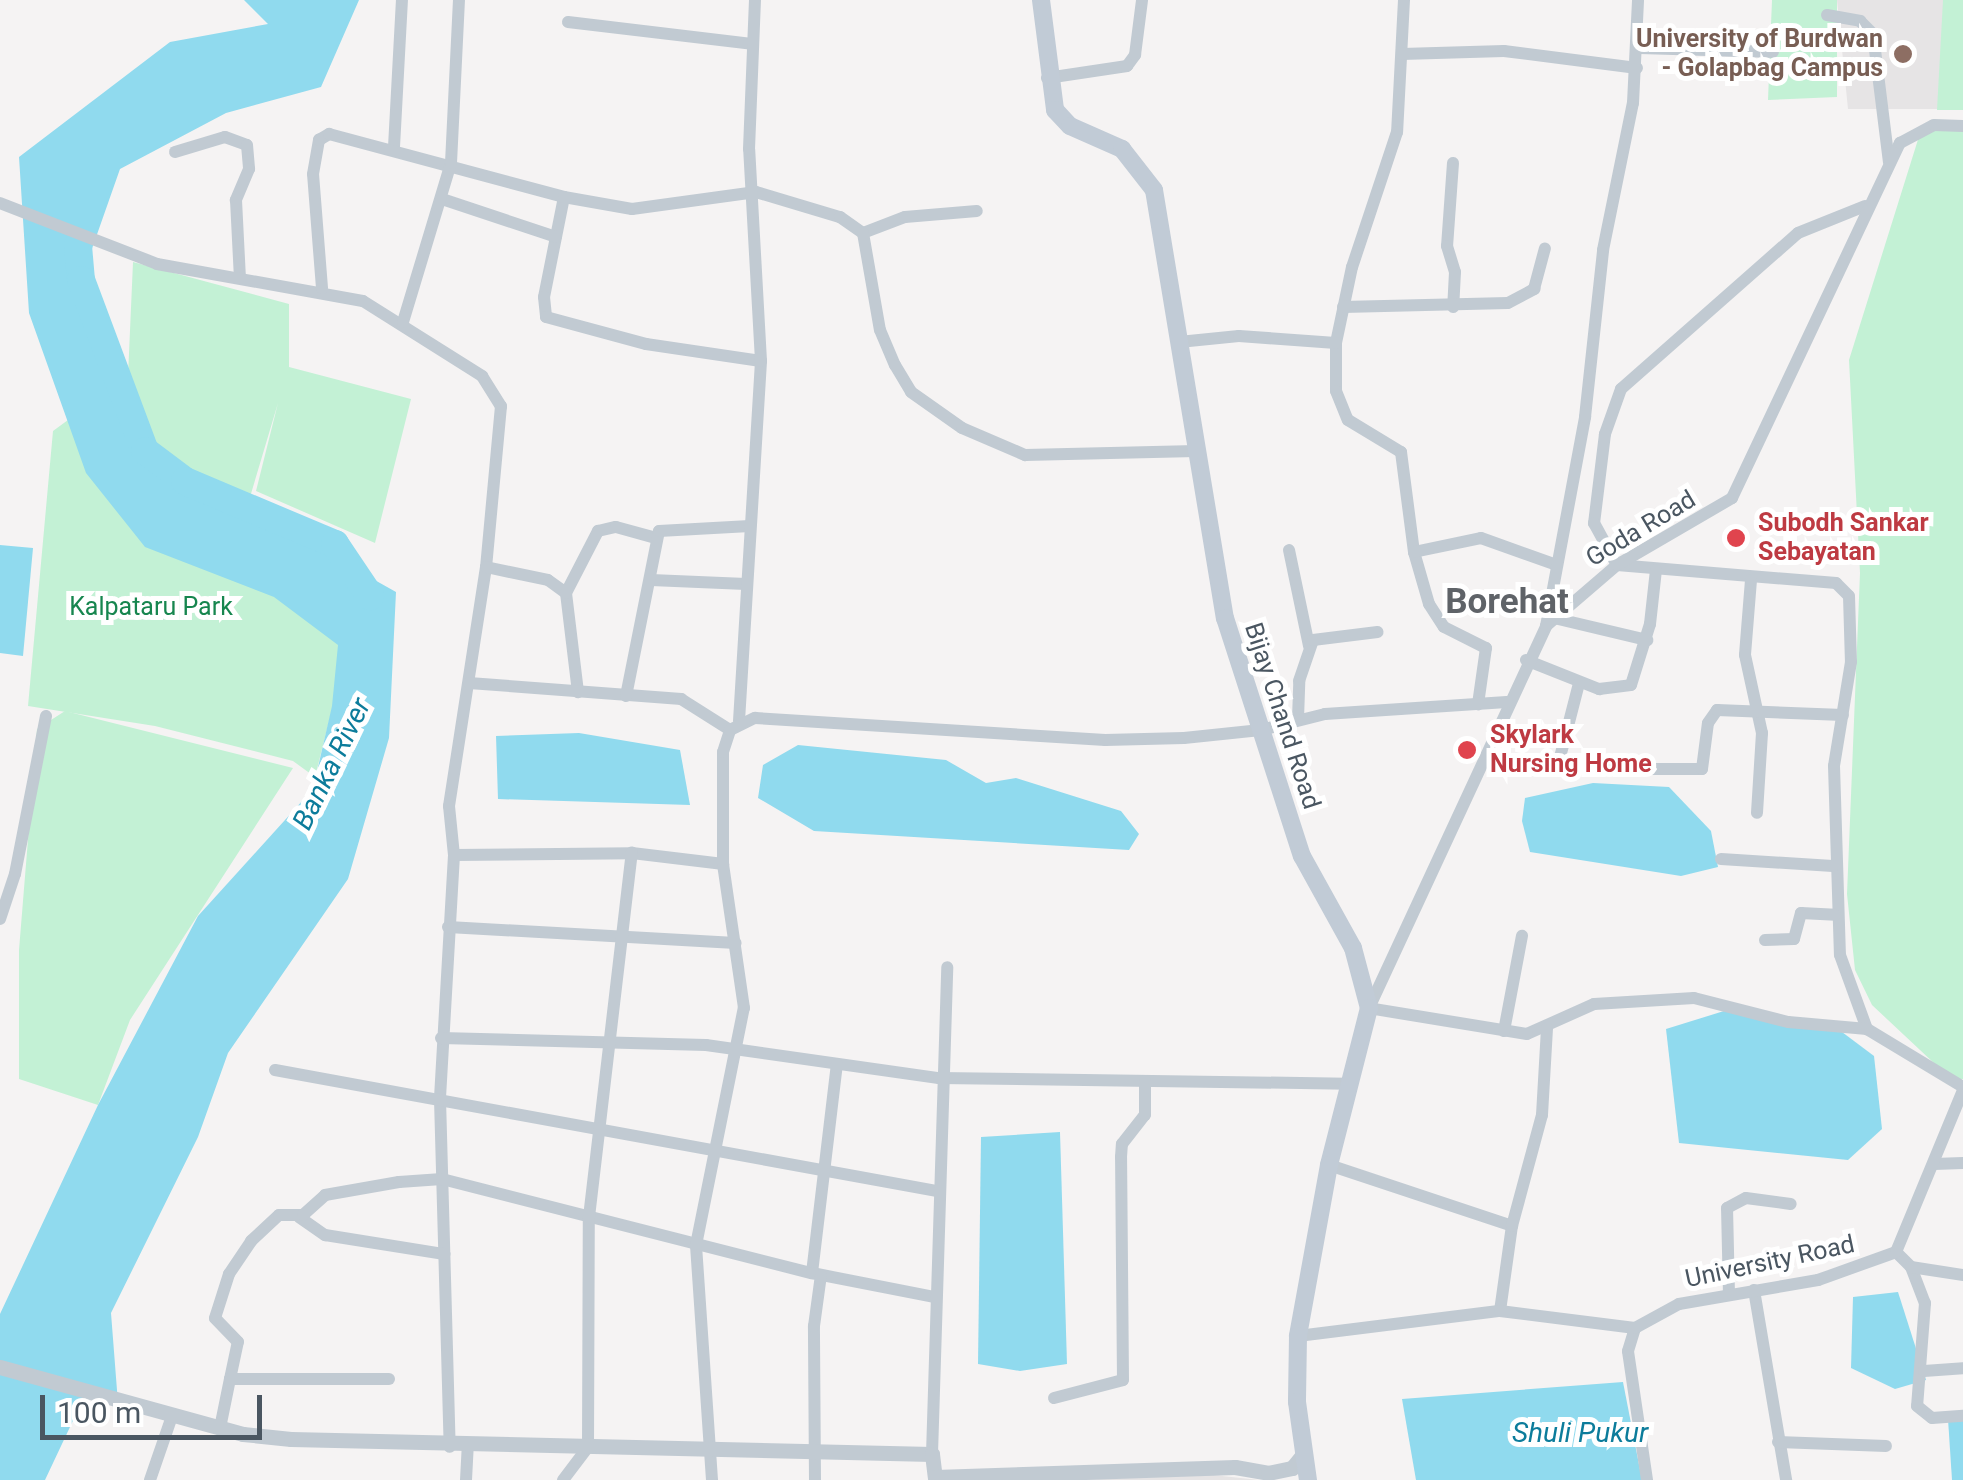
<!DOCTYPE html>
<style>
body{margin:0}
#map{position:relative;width:1963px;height:1480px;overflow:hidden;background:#f5f3f3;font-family:Roboto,sans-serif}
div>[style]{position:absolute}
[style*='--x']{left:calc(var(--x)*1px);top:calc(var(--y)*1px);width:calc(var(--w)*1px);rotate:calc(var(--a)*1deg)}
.education>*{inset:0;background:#e6e4e5}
.green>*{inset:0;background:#c3f1d5}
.water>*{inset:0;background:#90daee}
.river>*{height:28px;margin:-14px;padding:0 14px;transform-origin:14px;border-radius:14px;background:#90daee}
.minor>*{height:12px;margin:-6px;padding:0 6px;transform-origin:6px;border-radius:6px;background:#c1cad2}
.tertiary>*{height:15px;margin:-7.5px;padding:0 7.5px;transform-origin:7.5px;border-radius:7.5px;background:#c1cad2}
.secondary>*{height:18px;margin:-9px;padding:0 9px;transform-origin:9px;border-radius:9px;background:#c1cbd6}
.dots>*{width:28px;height:28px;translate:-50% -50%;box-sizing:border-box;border:5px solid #fff;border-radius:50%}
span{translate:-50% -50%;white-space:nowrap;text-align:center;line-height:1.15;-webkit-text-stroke:10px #fff;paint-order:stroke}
.education-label{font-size:25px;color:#785e54;font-weight:700}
.right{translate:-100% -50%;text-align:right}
.health-label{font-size:25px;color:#be3a42;font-weight:700}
.left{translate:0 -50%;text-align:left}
.street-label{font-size:25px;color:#4a5661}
.park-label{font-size:25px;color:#17864f}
.water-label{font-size:28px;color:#0c7c9b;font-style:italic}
.district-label{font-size:35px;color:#5f6368;font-weight:700}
.scale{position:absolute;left:40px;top:1395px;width:222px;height:45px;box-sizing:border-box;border:5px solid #4a5661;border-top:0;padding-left:12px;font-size:30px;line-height:35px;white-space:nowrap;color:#4a5661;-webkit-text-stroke:8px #fff;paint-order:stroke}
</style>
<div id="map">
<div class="education">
<div style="clip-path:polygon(1837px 0,1963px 0,1963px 109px,1848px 109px)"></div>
<div style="clip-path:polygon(1213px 1475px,1259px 1480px,1072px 1480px)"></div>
</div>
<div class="green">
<div style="clip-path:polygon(1772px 0,1837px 0,1837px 97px,1768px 100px)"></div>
<div style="clip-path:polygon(1943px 0,1963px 0,1963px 110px,1937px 110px)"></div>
<div style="clip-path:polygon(1921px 130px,1963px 131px,1963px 1079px,1952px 1080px,1872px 1005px,1855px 970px,1847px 894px,1860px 573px,1849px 360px)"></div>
<div style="clip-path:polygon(133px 262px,289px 304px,289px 367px,411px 399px,375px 543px,256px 491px,278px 403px,239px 534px,341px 621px,342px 669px,315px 777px,293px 761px,155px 726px,28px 706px,53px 431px,128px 376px)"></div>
<div style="clip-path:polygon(65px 711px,293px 768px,130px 1020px,98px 1105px,19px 1079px,19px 950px,37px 729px)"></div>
</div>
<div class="water">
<div style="clip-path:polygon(244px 0,359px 0,321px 87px,226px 113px,120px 169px,81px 280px,145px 451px,396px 592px,389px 738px,348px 879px,228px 1053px,198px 1137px,111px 1313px,118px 1403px,86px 1393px,45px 1480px,0 1480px,0 1314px,98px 1105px,198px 916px,313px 789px,332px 706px,338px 645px,274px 597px,145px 547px,86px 473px,29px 313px,19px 157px,170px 42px,268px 24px)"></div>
<div style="clip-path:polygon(0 545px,33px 548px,23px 656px,0 653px)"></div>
<div style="clip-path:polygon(579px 733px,680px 750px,690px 805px,498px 799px,496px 736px)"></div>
<div style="clip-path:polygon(798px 745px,946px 760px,986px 783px,1016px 778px,1121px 811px,1139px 834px,1129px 850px,814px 831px,758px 798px,763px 765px)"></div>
<div style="clip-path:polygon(1593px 783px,1669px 787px,1711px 831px,1718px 867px,1681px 876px,1530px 852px,1522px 821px,1525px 798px)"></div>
<div style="clip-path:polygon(1724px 1011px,1834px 1026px,1874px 1056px,1882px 1129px,1848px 1160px,1679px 1143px,1666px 1029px)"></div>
<div style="clip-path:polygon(1060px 1132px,1067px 1364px,1020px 1371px,978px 1364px,981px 1137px)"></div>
<div style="clip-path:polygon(1898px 1292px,1926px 1380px,1895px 1389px,1851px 1368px,1853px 1297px)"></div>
<div style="clip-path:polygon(1623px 1382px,1642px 1480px,1416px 1480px,1402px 1399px)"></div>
<div style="clip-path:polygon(1948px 1419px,1963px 1419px,1963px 1480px,1952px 1480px)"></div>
</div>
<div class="river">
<div style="--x:78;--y:246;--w:34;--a:85"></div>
<div style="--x:81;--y:280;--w:183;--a:69.5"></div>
<div style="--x:145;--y:451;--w:50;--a:36.9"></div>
<div style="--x:185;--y:481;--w:163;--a:22.8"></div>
<div style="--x:335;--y:544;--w:63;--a:56.1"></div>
</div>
<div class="minor">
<div style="--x:1404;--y:0;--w:132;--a:93"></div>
<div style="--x:1397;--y:132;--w:142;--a:108.4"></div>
<div style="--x:1352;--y:267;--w:78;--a:101.9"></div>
<div style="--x:1336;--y:343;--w:48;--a:90"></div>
<div style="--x:1336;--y:391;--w:31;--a:68"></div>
<div style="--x:1348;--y:420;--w:62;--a:31.1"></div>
<div style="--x:1401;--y:452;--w:101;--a:82.6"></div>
<div style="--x:1414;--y:552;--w:54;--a:73.9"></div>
<div style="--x:1429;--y:604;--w:27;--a:57"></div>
<div style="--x:1444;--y:627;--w:47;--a:26.6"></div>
<div style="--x:1486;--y:648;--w:57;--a:98.1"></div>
<div style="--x:1827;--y:15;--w:34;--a:10"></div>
<div style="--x:1860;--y:21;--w:18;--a:45"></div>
<div style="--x:1873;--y:34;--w:129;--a:82.9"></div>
<div style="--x:568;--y:22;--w:185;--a:6.8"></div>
<div style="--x:1640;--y:48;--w:133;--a:1.7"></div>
<div style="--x:1402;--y:54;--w:102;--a:-1.7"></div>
<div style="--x:1504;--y:51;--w:134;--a:7.3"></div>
<div style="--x:1047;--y:78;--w:81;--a:-8.5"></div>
<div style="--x:1127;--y:66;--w:14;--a:-54"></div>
<div style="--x:1135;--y:55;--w:55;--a:-82.7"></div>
<div style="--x:394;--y:147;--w:147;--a:-86.9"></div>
<div style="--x:175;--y:152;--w:52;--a:-16.7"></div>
<div style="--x:225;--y:137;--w:23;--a:20"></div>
<div style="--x:247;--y:145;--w:24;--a:85"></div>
<div style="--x:249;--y:169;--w:34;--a:113"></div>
<div style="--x:236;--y:200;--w:78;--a:87.1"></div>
<div style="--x:1453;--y:163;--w:83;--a:94.1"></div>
<div style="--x:1447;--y:246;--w:27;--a:73"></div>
<div style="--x:1455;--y:272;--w:35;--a:93"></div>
<div style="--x:564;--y:197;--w:102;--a:101.3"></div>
<div style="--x:544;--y:297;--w:20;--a:84"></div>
<div style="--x:546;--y:317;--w:104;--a:15.1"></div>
<div style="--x:646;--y:344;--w:116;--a:8.4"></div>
<div style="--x:442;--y:199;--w:120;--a:18.4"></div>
<div style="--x:0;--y:203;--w:168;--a:21.2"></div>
<div style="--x:157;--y:264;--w:209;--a:10.2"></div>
<div style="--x:363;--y:301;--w:141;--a:32.2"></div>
<div style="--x:482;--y:376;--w:36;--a:58"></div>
<div style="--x:501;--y:406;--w:162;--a:95.3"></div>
<div style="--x:486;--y:567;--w:242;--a:98.8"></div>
<div style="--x:449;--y:806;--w:49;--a:84.2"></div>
<div style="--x:454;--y:855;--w:244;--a:93.3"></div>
<div style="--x:440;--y:1099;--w:348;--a:88.4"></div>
<div style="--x:1865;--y:206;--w:72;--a:158.1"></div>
<div style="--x:1798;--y:233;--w:236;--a:138.6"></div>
<div style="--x:1621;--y:389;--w:48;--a:109.6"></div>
<div style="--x:1605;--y:434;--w:90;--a:97"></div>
<div style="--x:1594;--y:523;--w:48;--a:61.3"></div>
<div style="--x:1617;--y:565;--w:220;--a:4.7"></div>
<div style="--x:1836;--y:583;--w:18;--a:45"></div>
<div style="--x:1849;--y:596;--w:66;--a:88.3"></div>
<div style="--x:1851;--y:662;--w:105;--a:99.3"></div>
<div style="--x:1834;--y:766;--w:189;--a:88.2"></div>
<div style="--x:1840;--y:955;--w:79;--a:70"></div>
<div style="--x:1867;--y:1029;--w:112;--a:31.1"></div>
<div style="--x:863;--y:233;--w:45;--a:-20.9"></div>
<div style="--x:905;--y:217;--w:72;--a:-4.8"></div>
<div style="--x:322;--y:288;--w:114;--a:-94.5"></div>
<div style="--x:313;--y:174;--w:35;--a:-80"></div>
<div style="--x:319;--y:140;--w:12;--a:-31"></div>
<div style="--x:329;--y:134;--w:243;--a:15"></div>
<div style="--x:564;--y:197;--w:69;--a:10"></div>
<div style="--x:632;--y:209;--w:125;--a:-7.8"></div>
<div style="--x:756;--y:192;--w:88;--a:16.6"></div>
<div style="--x:840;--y:217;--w:28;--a:35"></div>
<div style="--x:863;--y:233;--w:98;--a:80.1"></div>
<div style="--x:880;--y:330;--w:38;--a:67"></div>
<div style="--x:895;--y:365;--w:31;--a:59"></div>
<div style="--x:911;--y:392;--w:62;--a:35.2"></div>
<div style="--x:962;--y:428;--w:69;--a:23.2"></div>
<div style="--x:1025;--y:455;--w:171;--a:-1.3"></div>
<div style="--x:1343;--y:307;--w:165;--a:-1.4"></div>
<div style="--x:1508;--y:303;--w:30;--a:-28"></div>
<div style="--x:1534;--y:289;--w:42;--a:-75"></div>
<div style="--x:403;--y:322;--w:166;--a:-73.2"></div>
<div style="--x:451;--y:163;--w:163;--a:-87.2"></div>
<div style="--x:1179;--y:342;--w:60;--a:-5.7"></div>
<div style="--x:1239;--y:336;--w:97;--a:4.1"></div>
<div style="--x:1289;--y:550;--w:98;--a:78.2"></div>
<div style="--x:1414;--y:552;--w:68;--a:-11.8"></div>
<div style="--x:1481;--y:538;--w:77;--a:19.6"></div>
<div style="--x:486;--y:567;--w:63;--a:11.8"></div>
<div style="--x:548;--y:580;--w:22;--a:36"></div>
<div style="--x:566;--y:593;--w:100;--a:83.1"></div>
<div style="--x:651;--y:580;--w:95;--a:2.4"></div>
<div style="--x:1751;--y:580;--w:75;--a:94.6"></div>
<div style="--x:1745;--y:655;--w:80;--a:77.7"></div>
<div style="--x:1762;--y:733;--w:80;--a:93.6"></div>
<div style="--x:566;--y:593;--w:70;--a:-62.7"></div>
<div style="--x:598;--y:531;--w:18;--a:-13"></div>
<div style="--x:616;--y:527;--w:41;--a:15.4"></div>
<div style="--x:1554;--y:618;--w:96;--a:13.3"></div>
<div style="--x:1546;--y:626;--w:213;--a:-79.4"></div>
<div style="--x:1585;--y:417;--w:168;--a:-83.8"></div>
<div style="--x:1603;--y:250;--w:150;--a:-78.5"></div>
<div style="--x:1633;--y:103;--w:103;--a:-87.2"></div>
<div style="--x:1526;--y:660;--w:79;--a:21.7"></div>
<div style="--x:1599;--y:689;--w:32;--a:-7"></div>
<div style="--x:1631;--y:685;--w:64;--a:-72.7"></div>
<div style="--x:1650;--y:624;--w:54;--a:-83.7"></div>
<div style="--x:469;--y:683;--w:213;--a:4.3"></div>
<div style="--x:681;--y:699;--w:58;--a:32.3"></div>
<div style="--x:626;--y:696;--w:168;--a:-78.7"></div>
<div style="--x:659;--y:531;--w:91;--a:-3.1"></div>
<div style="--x:1298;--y:719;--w:38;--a:-88"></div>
<div style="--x:1299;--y:681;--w:43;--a:-71.1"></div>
<div style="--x:1313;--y:640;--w:65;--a:-7"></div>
<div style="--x:739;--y:721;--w:361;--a:-86.5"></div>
<div style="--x:761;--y:361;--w:212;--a:-93.2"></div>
<div style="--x:749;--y:149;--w:149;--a:-87.7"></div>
<div style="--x:1558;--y:765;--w:85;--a:-75.6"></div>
<div style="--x:1638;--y:769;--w:64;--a:0"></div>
<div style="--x:1702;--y:769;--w:46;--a:-82.6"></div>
<div style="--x:1708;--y:723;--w:16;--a:-55"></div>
<div style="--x:1717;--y:710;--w:126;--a:2.3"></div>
<div style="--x:454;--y:855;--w:178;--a:-0.6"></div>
<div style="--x:632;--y:853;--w:92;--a:6.9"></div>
<div style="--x:1721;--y:859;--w:112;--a:3.6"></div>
<div style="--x:0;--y:919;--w:47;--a:-71.6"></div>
<div style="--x:15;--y:874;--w:161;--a:-78.9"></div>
<div style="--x:448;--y:927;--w:288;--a:3.2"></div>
<div style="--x:1765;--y:940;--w:29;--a:-2"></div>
<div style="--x:1794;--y:939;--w:27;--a:-75"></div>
<div style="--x:1801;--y:913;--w:34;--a:3"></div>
<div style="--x:1867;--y:1029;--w:79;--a:-174.9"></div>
<div style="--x:1788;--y:1022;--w:97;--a:-165.7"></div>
<div style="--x:1694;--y:998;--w:100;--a:176.6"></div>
<div style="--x:1594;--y:1004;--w:73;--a:155.9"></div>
<div style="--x:1527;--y:1034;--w:160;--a:-170.7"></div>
<div style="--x:1369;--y:1008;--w:421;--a:-65.1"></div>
<div style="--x:1546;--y:626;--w:94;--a:-40.7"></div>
<div style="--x:1617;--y:565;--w:133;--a:-30.2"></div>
<div style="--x:1732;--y:498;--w:393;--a:-64.7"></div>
<div style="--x:1900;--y:143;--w:38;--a:-28"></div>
<div style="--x:1934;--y:125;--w:29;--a:2"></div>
<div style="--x:1504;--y:1031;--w:97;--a:-79.3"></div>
<div style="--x:441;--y:1038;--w:265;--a:1.5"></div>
<div style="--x:706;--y:1045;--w:235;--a:8.1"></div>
<div style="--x:939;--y:1078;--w:408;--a:0.8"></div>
<div style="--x:275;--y:1070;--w:672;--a:10.37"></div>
<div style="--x:1934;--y:1164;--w:29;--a:-2"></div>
<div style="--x:1329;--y:1165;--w:193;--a:18.4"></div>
<div style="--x:299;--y:1217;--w:32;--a:35"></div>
<div style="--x:325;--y:1235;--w:121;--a:9.1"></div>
<div style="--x:1896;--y:1252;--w:21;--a:45"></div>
<div style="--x:1911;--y:1267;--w:39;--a:69"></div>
<div style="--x:1925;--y:1303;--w:103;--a:94.4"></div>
<div style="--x:1917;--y:1406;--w:19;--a:39"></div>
<div style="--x:1932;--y:1418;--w:31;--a:-4"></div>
<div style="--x:1911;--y:1267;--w:53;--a:8.7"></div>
<div style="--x:812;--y:1273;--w:210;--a:-83.2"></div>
<div style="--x:1754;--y:1290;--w:193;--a:80.4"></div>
<div style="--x:1729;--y:1295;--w:87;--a:-91.3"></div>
<div style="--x:1727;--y:1208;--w:21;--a:-28"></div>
<div style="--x:1746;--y:1198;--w:45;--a:7.6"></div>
<div style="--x:1500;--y:1311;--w:86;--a:-82"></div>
<div style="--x:1512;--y:1226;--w:115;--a:-74.9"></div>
<div style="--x:1542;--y:1115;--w:87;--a:-86.7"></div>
<div style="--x:1298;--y:1336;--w:204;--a:-7.1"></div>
<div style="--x:1500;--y:1311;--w:136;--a:7.2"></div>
<div style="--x:1924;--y:1371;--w:39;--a:-4"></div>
<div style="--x:230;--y:1379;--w:38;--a:-78"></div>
<div style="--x:238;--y:1342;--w:33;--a:-134"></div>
<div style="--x:215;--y:1318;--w:46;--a:-72.3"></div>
<div style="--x:229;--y:1274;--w:40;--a:-56"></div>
<div style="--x:251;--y:1241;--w:38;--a:-43"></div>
<div style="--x:279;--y:1215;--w:24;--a:0"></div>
<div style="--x:303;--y:1215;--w:30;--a:-42"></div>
<div style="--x:325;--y:1195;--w:75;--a:-10"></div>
<div style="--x:399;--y:1182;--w:43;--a:-4"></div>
<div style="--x:442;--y:1179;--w:382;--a:14.3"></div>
<div style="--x:812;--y:1273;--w:124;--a:11.1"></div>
<div style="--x:1054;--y:1398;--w:71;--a:-14.6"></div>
<div style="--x:1123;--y:1380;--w:223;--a:-90.5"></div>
<div style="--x:1121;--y:1157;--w:13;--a:-86"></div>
<div style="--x:1122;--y:1144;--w:37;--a:-52"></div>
<div style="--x:1145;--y:1115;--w:34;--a:-90"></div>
<div style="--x:220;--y:1428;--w:50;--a:-78.5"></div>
<div style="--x:230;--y:1379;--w:159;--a:0"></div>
<div style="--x:1778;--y:1442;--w:108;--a:2.1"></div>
<div style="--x:932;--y:1454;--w:487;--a:-88.2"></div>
<div style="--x:150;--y:1480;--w:68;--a:-71"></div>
<div style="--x:466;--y:1480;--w:33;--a:-87"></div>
<div style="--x:563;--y:1480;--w:41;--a:-52.9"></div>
<div style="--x:588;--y:1447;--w:230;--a:-89.8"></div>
<div style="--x:589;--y:1217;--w:367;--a:-83.3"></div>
<div style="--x:712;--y:1480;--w:236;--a:-93.9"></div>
<div style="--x:696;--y:1245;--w:242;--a:-78.6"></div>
<div style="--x:744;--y:1008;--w:146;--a:-98.3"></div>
<div style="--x:723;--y:864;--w:112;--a:-90"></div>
<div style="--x:723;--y:752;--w:23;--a:-72"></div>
<div style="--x:730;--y:730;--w:28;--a:-26"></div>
<div style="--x:755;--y:718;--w:351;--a:3.6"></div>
<div style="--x:1105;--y:740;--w:79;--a:-1.5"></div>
<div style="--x:1184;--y:738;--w:77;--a:-5.9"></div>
<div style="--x:1261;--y:730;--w:66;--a:-14"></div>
<div style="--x:1325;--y:714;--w:182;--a:-3.8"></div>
<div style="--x:815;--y:1480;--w:154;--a:-90.4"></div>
<div style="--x:814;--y:1326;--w:51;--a:-82.2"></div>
<div style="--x:1647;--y:1480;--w:130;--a:-98.4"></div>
<div style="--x:1628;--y:1351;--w:24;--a:-73"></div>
<div style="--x:1635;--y:1328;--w:50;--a:-28.6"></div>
<div style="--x:1679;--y:1304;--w:141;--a:-9.8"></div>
<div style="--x:1818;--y:1280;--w:83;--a:-19.7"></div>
<div style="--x:1896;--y:1252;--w:175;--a:-67.5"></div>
</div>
<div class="tertiary">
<div style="--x:0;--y:1367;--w:252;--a:15.4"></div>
<div style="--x:243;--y:1434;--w:48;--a:5.9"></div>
<div style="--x:291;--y:1439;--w:641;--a:1.34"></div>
<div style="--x:932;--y:1454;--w:23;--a:83"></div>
<div style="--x:935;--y:1477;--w:300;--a:-1.9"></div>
<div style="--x:1235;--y:1467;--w:34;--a:10"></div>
<div style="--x:1268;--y:1473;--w:25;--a:-12"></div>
<div style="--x:1292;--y:1468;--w:19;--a:-51"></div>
</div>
<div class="secondary">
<div style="--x:1041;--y:0;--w:111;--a:82.7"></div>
<div style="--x:1055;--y:110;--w:22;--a:47"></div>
<div style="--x:1070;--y:126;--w:57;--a:23.9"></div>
<div style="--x:1122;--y:149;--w:52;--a:52"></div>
<div style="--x:1154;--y:190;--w:434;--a:80.6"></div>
<div style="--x:1225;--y:618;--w:250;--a:72.1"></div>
<div style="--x:1302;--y:856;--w:105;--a:61"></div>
<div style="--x:1353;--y:948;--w:62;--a:75.1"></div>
<div style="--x:1369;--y:1008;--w:162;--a:104.3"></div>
<div style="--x:1329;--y:1165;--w:174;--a:100.3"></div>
<div style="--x:1298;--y:1336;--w:66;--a:90.9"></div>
<div style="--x:1297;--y:1402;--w:79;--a:82"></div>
</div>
<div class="dots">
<div style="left:1903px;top:54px;background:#8d6e63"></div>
<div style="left:1736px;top:538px;background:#e0444e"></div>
<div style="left:1467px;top:750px;background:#e0444e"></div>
</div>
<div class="education-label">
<span class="right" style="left:1883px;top:54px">University of Burdwan<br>- Golapbag Campus</span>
</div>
<div class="health-label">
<span class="left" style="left:1758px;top:538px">Subodh Sankar<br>Sebayatan</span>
<span class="left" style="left:1490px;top:750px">Skylark<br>Nursing Home</span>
</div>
<div class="street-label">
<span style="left:1641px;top:529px;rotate:-31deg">Goda Road</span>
<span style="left:1282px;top:716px;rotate:72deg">Bijay Chand Road</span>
<span style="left:1770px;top:1262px;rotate:-12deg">University Road</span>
</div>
<div class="park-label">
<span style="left:151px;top:607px">Kalpataru Park</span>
</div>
<div class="water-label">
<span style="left:332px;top:764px;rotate:-64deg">Banka River</span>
<span style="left:1580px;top:1433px">Shuli Pukur</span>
</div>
<div class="district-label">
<span style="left:1507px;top:602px">Borehat</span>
</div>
<div class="scale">100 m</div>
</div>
